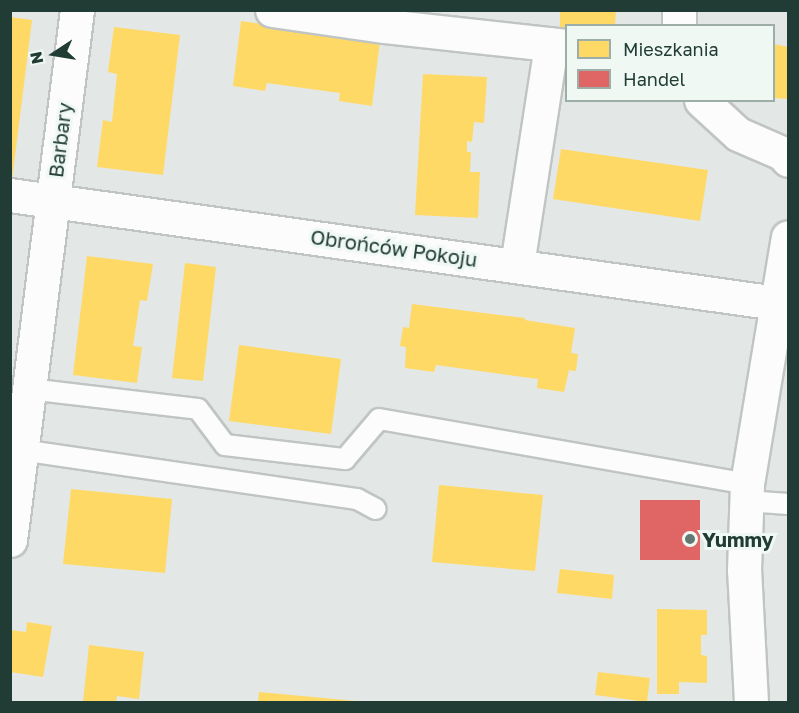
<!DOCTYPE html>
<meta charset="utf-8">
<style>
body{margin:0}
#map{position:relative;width:799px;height:713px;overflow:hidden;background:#e3e8e6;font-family:"Golos Text",sans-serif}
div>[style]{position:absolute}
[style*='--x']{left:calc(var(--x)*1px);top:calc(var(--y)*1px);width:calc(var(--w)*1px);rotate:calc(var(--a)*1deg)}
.homes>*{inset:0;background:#ffd966}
.shops>*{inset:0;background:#e06666}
.roads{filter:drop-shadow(2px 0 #c0c5c3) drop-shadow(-2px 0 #c0c5c3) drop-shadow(0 2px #c0c5c3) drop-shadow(0 -2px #c0c5c3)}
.lane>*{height:20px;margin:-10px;padding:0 10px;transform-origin:10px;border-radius:10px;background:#fbfcfb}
.street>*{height:33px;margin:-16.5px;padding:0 16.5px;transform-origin:16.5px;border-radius:16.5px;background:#fbfcfb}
.dots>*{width:16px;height:16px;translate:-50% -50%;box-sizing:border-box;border:3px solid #f0f8f4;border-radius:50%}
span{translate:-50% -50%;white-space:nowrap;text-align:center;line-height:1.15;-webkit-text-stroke:6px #f0f8f4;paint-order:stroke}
.street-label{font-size:20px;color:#203c35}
.poi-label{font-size:20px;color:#203c35;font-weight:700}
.left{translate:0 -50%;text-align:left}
.frame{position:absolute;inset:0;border:12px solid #203c35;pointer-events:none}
.legend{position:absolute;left:565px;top:24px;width:210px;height:78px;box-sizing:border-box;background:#f0f8f4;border:2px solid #9dada8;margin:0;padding:8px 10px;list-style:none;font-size:18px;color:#203c35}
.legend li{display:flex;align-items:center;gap:12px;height:30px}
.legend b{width:30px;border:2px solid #9dada8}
.north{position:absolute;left:24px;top:24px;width:60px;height:60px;-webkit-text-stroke:4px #f0f8f4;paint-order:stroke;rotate:258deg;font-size:16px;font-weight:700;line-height:24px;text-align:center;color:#203c35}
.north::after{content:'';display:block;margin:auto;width:21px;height:27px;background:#203c35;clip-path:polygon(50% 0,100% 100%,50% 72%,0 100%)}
</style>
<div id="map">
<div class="homes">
<div style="clip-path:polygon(560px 10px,616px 10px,615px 26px,566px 26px,566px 31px,560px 30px)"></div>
<div style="clip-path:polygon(10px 17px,32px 20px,12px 180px,10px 180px)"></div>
<div style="clip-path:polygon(241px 21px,380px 41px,372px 106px,339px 101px,340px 93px,267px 83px,265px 91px,233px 86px)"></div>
<div style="clip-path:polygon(114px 27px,180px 35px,163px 175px,97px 167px,103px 120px,112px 122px,117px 74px,108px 72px)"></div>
<div style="clip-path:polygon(774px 44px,788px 47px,788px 99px,774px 98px)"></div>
<div style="clip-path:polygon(423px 74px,487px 77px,484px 123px,474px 122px,472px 142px,467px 141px,467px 152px,471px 152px,470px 172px,480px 172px,478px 218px,415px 215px)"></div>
<div style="clip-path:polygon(561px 149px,708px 170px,700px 221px,553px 199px)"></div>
<div style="clip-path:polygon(87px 256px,153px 264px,147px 301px,140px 300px,133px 346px,142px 347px,137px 383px,73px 375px)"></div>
<div style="clip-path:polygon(185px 263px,216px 267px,203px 381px,172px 378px)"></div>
<div style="clip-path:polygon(412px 304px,525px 318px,525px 320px,575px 328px,571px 353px,578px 354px,576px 371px,569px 370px,564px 392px,537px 388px,538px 379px,436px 365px,434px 372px,405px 368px,406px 347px,400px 346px,403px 327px,409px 328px)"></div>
<div style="clip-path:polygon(239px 345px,341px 359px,331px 434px,229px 421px)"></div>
<div style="clip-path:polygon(439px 485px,543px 495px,535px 571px,432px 562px)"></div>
<div style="clip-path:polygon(71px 489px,172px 499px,165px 573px,63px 564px)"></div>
<div style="clip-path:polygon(560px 569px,614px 575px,612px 599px,557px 593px)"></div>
<div style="clip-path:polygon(657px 609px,707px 610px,707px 635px,701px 635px,701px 655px,707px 656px,707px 683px,679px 682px,679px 694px,657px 694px)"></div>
<div style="clip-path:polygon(27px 622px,52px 626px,43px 677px,10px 672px,10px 630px,26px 632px)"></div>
<div style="clip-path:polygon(89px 645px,144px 652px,139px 699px,117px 696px,116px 702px,83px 702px)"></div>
<div style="clip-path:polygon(598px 672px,650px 678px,647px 702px,595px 695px)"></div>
<div style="clip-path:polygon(259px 692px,356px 701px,356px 702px,258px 702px)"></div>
</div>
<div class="shops">
<div style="clip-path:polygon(640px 500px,700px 500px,700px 560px,640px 560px)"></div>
</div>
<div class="roads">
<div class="lane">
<div style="--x:29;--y:389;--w:170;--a:6.7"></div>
<div style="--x:198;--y:409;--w:45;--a:53.1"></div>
<div style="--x:225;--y:445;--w:121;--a:6.7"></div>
<div style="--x:345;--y:459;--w:52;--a:-49.6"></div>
<div style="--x:379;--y:419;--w:374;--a:10"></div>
<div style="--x:21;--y:450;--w:340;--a:8.3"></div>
<div style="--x:357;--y:499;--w:21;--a:28"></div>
<div style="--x:746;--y:501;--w:42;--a:4.1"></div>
</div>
<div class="street">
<div style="--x:272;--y:10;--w:114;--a:8.1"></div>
<div style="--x:385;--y:26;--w:182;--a:6.3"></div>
<div style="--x:679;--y:26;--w:16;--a:-90"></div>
<div style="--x:701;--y:100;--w:50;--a:42.6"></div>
<div style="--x:738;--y:134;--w:48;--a:23.4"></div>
<div style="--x:782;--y:153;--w:9;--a:49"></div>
<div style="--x:10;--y:195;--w:775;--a:8.02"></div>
<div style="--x:517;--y:265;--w:223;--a:-81.2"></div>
<div style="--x:10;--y:540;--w:534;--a:-82.8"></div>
<div style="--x:751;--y:702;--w:132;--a:-93"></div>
<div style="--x:744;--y:570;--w:86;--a:-88"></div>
<div style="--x:747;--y:484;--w:250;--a:-80.6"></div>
</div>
</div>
<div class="dots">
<div style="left:690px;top:539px;background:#647873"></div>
</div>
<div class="street-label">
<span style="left:60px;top:140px;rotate:-83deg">Barbary</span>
<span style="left:394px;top:248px;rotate:8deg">Obrońców Pokoju</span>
</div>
<div class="poi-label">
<span class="left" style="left:702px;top:539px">Yummy</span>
</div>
<div class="frame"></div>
<ul class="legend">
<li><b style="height:16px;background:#ffd966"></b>Mieszkania</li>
<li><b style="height:16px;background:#e06666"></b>Handel</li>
</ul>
<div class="north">N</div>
</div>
